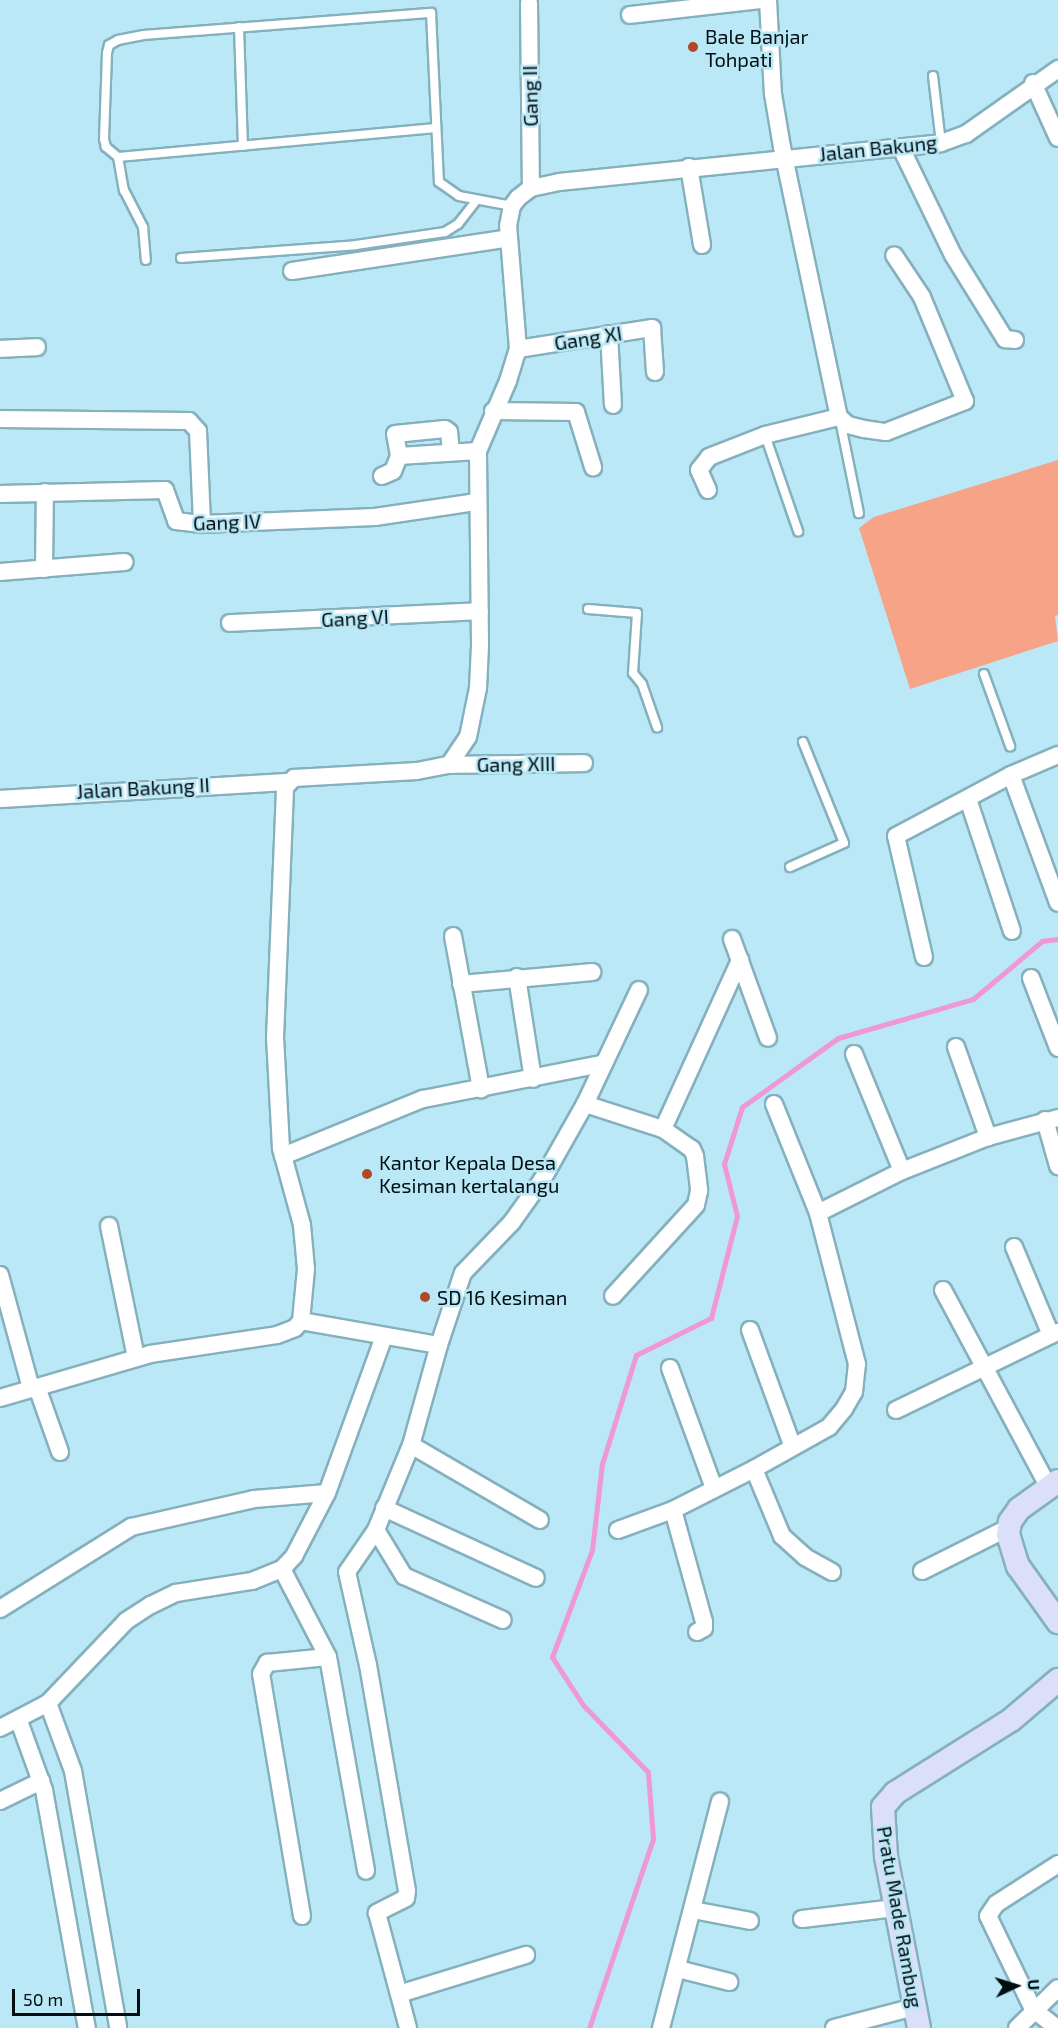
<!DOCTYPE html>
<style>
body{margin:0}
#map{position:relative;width:1058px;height:2028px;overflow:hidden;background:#bbe8f6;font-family:"Exo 2",sans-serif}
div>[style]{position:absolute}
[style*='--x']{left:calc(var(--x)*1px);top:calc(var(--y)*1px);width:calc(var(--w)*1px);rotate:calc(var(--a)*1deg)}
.green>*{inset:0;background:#f6a388}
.stream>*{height:5px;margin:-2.5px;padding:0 2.5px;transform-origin:2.5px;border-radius:2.5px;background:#ee98d5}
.roads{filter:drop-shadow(2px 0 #85b0bd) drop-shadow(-2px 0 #85b0bd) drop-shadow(0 2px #85b0bd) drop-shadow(0 -2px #85b0bd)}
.lane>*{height:8px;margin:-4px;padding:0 4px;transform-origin:4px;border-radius:4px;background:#fff}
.street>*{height:16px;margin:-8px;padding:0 8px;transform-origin:8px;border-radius:8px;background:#fff}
.secondary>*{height:22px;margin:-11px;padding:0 11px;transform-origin:11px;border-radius:11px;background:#dcdffa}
.dots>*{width:16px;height:16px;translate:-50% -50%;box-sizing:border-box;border:3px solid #bbe8f6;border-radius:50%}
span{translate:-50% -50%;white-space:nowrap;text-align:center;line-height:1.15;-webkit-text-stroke:5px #bbe8f6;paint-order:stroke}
.poi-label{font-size:20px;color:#010e12}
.left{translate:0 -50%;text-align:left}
.street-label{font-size:20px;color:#010e12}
.north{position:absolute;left:986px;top:1956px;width:60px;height:60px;-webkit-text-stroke:4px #bbe8f6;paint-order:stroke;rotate:86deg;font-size:16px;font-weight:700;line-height:24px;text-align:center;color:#010e12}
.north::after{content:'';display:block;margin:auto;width:21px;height:27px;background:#010e12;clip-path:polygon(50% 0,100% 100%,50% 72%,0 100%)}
.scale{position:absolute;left:12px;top:1989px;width:128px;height:27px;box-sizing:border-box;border:3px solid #010e12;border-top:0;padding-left:8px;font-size:18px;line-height:21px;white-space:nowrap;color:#010e12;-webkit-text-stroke:4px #bbe8f6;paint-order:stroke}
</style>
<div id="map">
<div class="green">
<div style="clip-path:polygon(1058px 460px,1058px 615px,1055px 616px,1058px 641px,910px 689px,859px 528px,874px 517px)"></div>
</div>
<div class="stream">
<div style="--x:589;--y:2028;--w:200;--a:-71.3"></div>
<div style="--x:653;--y:1839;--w:67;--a:-94.3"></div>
<div style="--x:648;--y:1772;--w:93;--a:-134.1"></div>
<div style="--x:583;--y:1705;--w:57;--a:-122.9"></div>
<div style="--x:552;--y:1657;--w:114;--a:-69.5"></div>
<div style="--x:592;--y:1550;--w:87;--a:-83.4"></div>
<div style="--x:602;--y:1464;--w:114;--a:-72.7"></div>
<div style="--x:636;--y:1355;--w:84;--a:-26.3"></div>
<div style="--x:711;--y:1318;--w:105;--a:-75.7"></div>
<div style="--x:737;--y:1216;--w:54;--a:-104"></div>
<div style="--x:724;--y:1164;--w:60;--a:-72.5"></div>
<div style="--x:742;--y:1107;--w:118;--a:-35.7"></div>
<div style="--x:838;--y:1038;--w:141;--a:-16.1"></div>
<div style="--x:973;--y:999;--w:90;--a:-40"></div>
<div style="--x:1042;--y:941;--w:16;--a:-7"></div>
</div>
<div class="roads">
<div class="lane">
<div style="--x:239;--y:27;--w:119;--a:88.1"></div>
<div style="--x:933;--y:76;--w:67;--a:83.2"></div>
<div style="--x:436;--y:128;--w:319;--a:174.8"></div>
<div style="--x:118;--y:157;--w:16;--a:-140"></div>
<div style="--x:106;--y:147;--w:8;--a:-104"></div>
<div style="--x:104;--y:139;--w:86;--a:-88"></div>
<div style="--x:107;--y:53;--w:8;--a:-76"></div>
<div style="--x:109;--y:45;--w:10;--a:-29"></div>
<div style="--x:118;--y:40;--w:26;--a:-11"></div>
<div style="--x:144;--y:35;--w:288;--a:-4.4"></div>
<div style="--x:431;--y:13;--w:169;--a:87.3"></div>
<div style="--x:439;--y:182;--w:24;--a:35"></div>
<div style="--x:459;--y:196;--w:54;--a:10.7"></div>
<div style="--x:118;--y:157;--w:34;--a:80"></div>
<div style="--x:124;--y:190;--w:42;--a:62.8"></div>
<div style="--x:143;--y:227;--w:33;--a:85"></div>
<div style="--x:181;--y:258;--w:175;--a:-4.2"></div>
<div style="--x:356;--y:245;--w:90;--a:-8.3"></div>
<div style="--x:445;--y:232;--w:15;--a:-32"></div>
<div style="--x:458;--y:224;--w:29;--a:-52"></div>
<div style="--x:840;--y:420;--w:95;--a:78.5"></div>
<div style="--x:765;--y:435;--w:102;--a:71"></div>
<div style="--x:588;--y:609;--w:49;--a:4.7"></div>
<div style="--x:637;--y:613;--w:60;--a:93.8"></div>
<div style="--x:633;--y:673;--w:14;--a:51"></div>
<div style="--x:642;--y:684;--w:46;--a:70.8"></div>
<div style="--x:984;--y:674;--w:77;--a:70.1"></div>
<div style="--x:790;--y:867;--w:59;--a:-24"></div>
<div style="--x:844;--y:843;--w:109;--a:-112.1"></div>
</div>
<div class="street">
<div style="--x:768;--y:0;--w:94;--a:87"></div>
<div style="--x:773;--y:94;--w:54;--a:80.4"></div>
<div style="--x:782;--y:147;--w:276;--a:78.1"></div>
<div style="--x:839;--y:417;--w:12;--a:42"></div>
<div style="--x:848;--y:425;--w:16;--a:14"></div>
<div style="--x:864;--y:429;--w:22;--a:8"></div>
<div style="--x:886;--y:432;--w:85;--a:-21.4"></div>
<div style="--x:965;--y:401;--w:113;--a:-112.5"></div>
<div style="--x:922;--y:297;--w:50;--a:-123.7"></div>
<div style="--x:529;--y:3;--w:185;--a:89.4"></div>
<div style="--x:630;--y:15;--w:132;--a:-6.5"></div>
<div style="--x:1033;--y:83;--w:60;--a:65.6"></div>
<div style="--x:901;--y:148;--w:119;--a:64.1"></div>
<div style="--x:953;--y:255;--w:99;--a:58.2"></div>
<div style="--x:1005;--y:339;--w:10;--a:6"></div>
<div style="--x:689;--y:167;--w:79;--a:80.5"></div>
<div style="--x:292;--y:271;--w:219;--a:-8.6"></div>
<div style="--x:609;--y:334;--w:71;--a:86.8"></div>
<div style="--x:0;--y:349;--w:37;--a:-3"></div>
<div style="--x:518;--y:349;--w:136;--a:-8.9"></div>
<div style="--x:652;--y:328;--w:44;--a:86.1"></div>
<div style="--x:493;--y:411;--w:83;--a:0.7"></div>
<div style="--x:576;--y:412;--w:58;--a:72.8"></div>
<div style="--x:0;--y:419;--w:189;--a:0.6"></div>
<div style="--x:189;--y:421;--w:13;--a:48"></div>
<div style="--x:198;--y:431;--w:93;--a:87.5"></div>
<div style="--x:399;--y:456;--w:22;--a:-100"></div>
<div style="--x:395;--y:434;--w:50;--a:-5.7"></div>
<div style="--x:445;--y:429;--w:5;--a:37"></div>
<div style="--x:449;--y:432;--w:20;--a:84"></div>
<div style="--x:382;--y:476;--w:12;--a:-24"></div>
<div style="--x:393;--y:471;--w:16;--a:-68"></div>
<div style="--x:399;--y:456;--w:79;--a:-3.6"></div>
<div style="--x:708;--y:490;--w:22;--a:-114"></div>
<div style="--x:699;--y:470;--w:16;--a:-52"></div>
<div style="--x:709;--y:457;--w:60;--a:-21.4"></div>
<div style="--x:765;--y:435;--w:76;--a:-13.7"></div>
<div style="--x:0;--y:494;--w:165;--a:-1.4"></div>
<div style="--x:165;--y:490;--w:33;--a:70"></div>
<div style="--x:176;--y:521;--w:26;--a:7"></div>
<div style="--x:202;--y:524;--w:173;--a:-2.3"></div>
<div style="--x:375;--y:517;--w:103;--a:-8.4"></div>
<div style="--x:44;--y:569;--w:77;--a:-89.3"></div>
<div style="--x:0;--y:572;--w:125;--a:-4.6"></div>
<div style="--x:230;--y:623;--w:250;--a:-2.7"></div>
<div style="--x:449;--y:765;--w:135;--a:-0.8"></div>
<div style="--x:1011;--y:775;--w:136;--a:69.8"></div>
<div style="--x:0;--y:799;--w:287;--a:-3.4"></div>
<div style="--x:968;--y:799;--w:139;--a:71.6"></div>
<div style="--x:453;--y:936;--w:156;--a:79.6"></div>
<div style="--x:732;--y:939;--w:105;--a:70"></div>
<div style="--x:924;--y:957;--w:124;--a:-103"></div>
<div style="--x:896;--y:836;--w:130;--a:-27.9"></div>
<div style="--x:1011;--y:775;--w:51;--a:-23.1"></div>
<div style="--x:517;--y:977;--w:103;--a:81.1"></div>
<div style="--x:1031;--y:978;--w:75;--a:68.9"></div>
<div style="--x:461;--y:984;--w:132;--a:-5.2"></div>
<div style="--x:956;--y:1047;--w:96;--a:70.4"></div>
<div style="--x:854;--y:1054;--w:126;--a:67.7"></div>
<div style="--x:585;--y:1104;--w:82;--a:17.8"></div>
<div style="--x:663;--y:1129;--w:35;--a:35"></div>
<div style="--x:692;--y:1149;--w:8;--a:67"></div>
<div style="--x:695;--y:1156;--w:35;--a:83"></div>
<div style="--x:699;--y:1191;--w:14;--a:102"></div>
<div style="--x:696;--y:1205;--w:123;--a:132.4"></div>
<div style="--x:774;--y:1104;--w:118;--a:68"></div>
<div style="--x:1045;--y:1120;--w:48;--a:74.2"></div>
<div style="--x:663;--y:1129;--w:186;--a:-65.5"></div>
<div style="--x:283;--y:1156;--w:151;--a:-22.2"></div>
<div style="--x:423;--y:1099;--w:182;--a:-11.1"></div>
<div style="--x:109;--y:1226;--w:134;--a:78.4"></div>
<div style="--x:1014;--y:1247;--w:95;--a:67.2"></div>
<div style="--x:1051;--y:1335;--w:8;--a:-23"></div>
<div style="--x:0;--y:1275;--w:117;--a:74.7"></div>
<div style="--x:943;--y:1290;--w:225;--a:61.8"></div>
<div style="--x:301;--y:1321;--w:140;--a:9.9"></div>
<div style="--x:439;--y:1345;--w:104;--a:105.6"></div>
<div style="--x:411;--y:1445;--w:92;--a:112.4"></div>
<div style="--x:376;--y:1530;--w:54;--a:58.7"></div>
<div style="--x:404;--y:1576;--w:108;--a:24"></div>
<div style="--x:750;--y:1330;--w:122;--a:69.9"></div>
<div style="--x:439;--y:1345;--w:76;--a:-71.6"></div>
<div style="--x:463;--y:1273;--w:71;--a:-46.1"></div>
<div style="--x:512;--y:1222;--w:52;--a:-54.5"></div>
<div style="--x:542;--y:1180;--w:87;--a:-60.5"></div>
<div style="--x:585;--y:1104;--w:126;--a:-64.7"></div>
<div style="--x:670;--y:1368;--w:128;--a:69.9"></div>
<div style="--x:37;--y:1387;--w:69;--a:70.5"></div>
<div style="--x:0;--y:1398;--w:156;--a:-16.3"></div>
<div style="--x:150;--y:1354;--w:128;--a:-8.5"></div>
<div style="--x:277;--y:1335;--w:19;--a:-21"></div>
<div style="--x:295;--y:1328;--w:9;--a:-49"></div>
<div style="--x:301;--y:1321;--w:52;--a:-84.5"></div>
<div style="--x:306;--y:1269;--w:44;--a:-95.2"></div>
<div style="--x:302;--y:1225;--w:80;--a:-105.3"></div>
<div style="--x:281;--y:1148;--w:110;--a:-93.1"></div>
<div style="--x:275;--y:1038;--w:251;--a:-87.7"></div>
<div style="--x:285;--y:787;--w:13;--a:-45"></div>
<div style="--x:294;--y:778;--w:123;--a:-3.3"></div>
<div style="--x:417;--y:771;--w:33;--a:-11"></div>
<div style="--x:449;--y:765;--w:34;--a:-56"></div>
<div style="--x:468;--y:737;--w:50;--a:-78.5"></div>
<div style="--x:478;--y:688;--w:43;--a:-87.3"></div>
<div style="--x:480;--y:645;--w:194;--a:-90.6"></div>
<div style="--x:478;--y:451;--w:76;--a:-66.8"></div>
<div style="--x:508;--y:381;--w:34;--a:-73"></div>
<div style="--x:518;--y:349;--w:123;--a:-94.6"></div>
<div style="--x:508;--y:226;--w:20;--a:-79"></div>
<div style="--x:512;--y:206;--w:10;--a:-53"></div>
<div style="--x:518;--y:198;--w:16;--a:-38"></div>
<div style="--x:531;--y:188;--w:29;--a:-12"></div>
<div style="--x:559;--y:182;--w:384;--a:-5.8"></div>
<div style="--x:941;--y:143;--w:27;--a:-20"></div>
<div style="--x:966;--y:134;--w:113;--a:-35.2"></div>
<div style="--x:896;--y:1410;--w:172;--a:-25.8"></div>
<div style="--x:411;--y:1445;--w:149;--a:30.2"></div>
<div style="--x:754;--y:1469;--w:73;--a:67.3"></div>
<div style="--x:782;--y:1536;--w:31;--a:42"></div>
<div style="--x:805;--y:1557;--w:31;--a:29"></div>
<div style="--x:384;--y:1508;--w:167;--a:24.7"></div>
<div style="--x:673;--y:1510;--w:116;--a:74.5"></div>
<div style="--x:704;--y:1622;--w:6;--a:90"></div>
<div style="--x:704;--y:1628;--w:8;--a:150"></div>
<div style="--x:376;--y:1530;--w:51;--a:124.6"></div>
<div style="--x:347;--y:1572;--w:95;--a:77.3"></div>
<div style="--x:368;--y:1665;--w:229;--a:80.2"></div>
<div style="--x:407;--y:1891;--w:7;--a:98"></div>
<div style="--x:406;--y:1898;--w:33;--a:153"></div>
<div style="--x:377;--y:1913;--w:119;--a:74.9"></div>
<div style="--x:618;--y:1530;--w:59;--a:-20"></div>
<div style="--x:673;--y:1510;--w:91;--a:-26.8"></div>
<div style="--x:754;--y:1469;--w:86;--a:-29.2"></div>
<div style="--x:829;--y:1427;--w:23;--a:-50"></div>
<div style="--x:844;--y:1409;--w:20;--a:-60"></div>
<div style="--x:854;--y:1392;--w:28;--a:-84"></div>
<div style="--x:857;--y:1364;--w:156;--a:-104.5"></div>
<div style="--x:818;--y:1213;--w:94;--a:-26.6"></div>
<div style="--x:902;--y:1171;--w:92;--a:-21.6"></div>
<div style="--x:988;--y:1137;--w:73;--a:-15.2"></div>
<div style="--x:282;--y:1569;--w:99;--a:62.4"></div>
<div style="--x:328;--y:1657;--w:217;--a:79.9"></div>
<div style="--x:922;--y:1571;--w:96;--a:-26.6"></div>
<div style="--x:0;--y:1609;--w:155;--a:-32"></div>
<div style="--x:131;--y:1527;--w:126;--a:-12.8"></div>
<div style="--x:254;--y:1499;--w:73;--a:-4.7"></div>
<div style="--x:48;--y:1703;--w:72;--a:69.8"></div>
<div style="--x:73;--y:1771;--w:260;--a:80"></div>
<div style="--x:19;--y:1721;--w:73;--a:70.1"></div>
<div style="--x:44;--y:1790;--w:242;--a:79.8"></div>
<div style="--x:0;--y:1728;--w:54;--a:-27.5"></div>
<div style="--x:48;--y:1703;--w:113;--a:-46.4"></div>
<div style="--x:126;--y:1621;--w:30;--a:-33"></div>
<div style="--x:151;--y:1605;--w:28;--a:-26"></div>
<div style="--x:176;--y:1593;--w:77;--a:-9"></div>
<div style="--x:252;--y:1581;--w:32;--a:-22"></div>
<div style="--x:282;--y:1569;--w:18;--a:-47"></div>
<div style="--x:294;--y:1556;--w:71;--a:-62.4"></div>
<div style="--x:327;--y:1493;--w:167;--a:-70"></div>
<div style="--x:0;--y:1801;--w:46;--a:-26"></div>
<div style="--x:693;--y:1910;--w:58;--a:10.9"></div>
<div style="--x:302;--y:1916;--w:245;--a:-99.6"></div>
<div style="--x:261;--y:1674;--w:13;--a:-61"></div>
<div style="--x:267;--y:1663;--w:61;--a:-5.6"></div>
<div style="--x:802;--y:1919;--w:94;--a:-6.7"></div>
<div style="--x:678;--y:1969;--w:53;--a:14.3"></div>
<div style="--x:399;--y:1994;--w:133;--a:-17.1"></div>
<div style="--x:661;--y:2028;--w:234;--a:-75.4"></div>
<div style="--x:834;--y:2028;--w:83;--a:-14.7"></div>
<div style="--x:1017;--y:2028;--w:57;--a:-44.3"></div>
<div style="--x:1057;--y:2028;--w:31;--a:-142"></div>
<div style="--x:1033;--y:2009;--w:103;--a:-115.8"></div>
<div style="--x:988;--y:1916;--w:14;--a:-56"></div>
<div style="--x:996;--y:1904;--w:74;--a:-32.8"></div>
</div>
<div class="secondary">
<div style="--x:1058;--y:1481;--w:48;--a:144.3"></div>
<div style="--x:1019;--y:1509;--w:16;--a:125"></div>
<div style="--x:1010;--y:1522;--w:12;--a:99"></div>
<div style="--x:1008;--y:1534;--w:34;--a:73"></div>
<div style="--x:1018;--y:1566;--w:69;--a:54.5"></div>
<div style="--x:919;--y:2028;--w:175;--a:-100.9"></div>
<div style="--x:886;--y:1856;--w:49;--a:-93.5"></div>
<div style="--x:883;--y:1807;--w:18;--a:-49"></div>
<div style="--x:895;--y:1793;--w:137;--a:-32.2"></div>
<div style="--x:1011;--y:1720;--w:62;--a:-40.4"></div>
</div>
</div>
<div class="dots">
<div style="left:693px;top:47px;background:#af4824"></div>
<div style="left:367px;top:1174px;background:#af4824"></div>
<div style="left:425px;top:1297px;background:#af4824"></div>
</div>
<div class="poi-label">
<span class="left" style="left:705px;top:48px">Bale Banjar<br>Tohpati</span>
<span class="left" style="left:379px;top:1174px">Kantor Kepala Desa<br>Kesiman kertalangu</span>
<span class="left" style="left:437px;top:1297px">SD 16 Kesiman</span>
</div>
<div class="street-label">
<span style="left:530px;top:96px;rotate:-91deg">Gang II</span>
<span style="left:878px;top:148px;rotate:-6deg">Jalan Bakung</span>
<span style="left:588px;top:338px;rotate:-9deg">Gang XI</span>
<span style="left:227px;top:522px;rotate:-2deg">Gang IV</span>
<span style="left:355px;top:618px;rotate:-3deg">Gang VI</span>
<span style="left:516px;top:764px;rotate:-1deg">Gang XIII</span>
<span style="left:143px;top:788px;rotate:-3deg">Jalan Bakung II</span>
<span style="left:900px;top:1917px;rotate:80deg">Pratu Made Rambug</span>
</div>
<div class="north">U</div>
<div class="scale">50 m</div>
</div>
